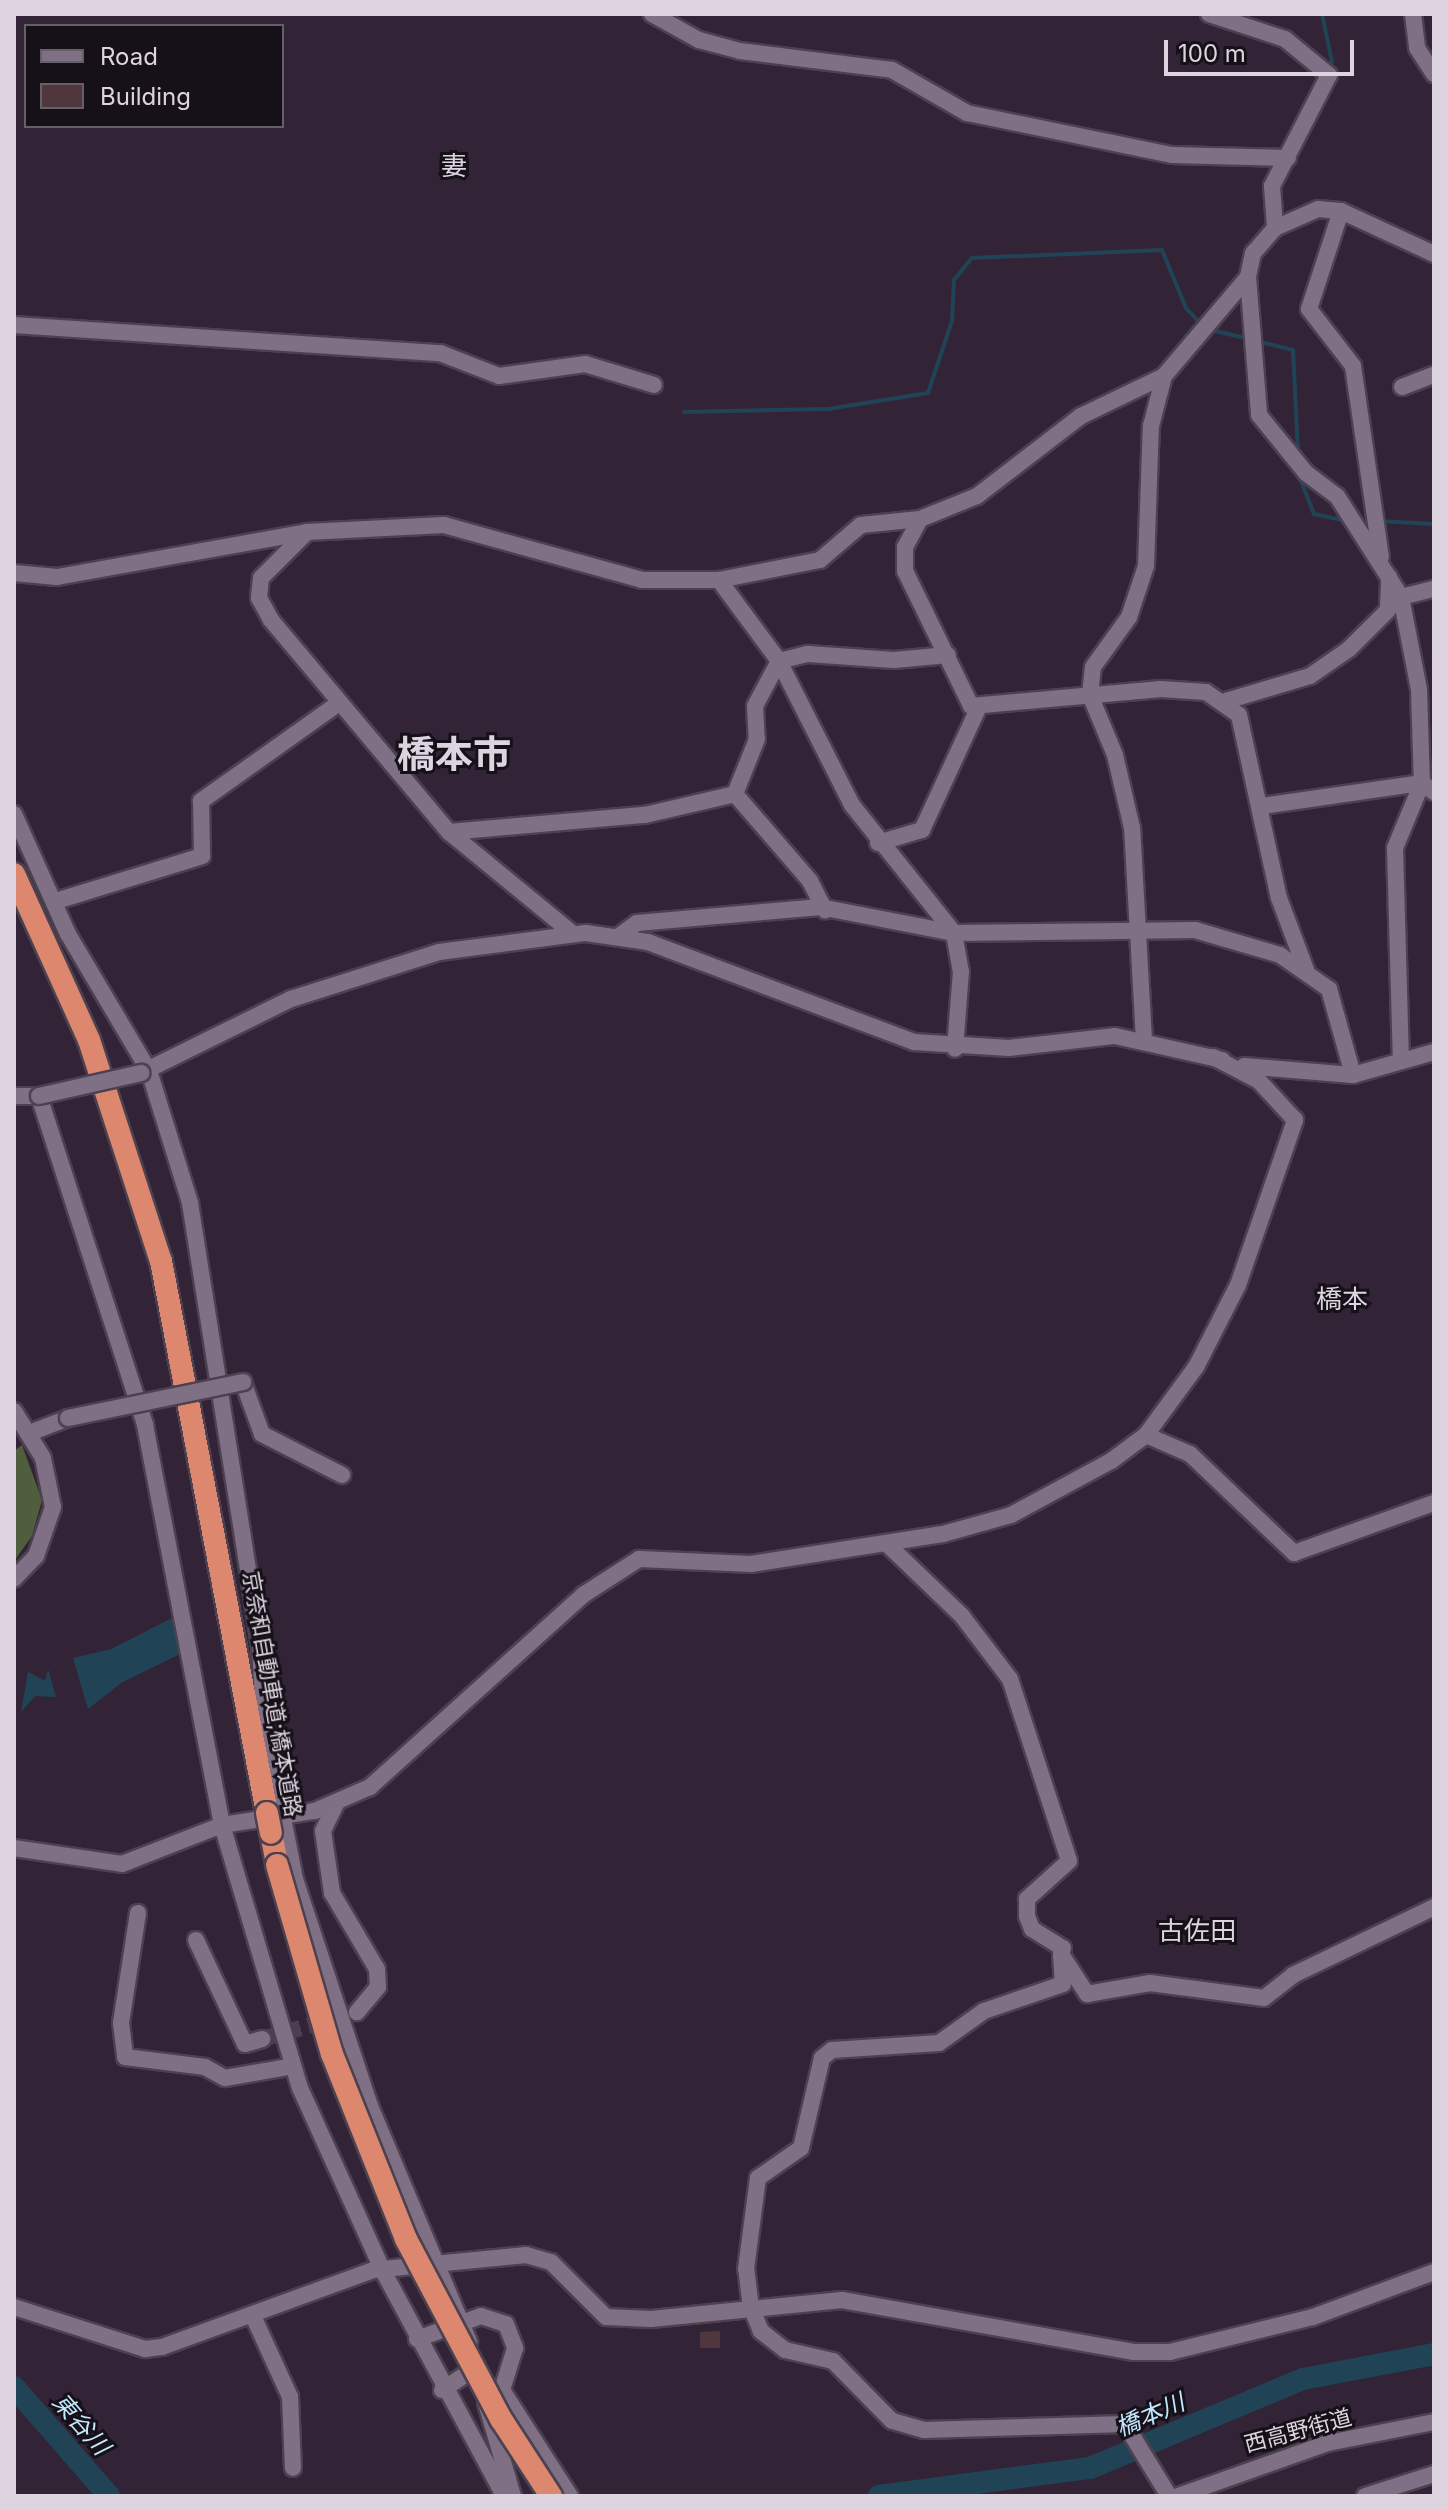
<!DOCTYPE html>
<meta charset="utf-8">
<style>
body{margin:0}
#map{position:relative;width:1448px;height:2510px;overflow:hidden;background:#322436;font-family:Inter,"Noto Sans JP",sans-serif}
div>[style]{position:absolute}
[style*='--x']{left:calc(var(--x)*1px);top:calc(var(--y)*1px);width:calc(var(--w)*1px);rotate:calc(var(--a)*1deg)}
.forest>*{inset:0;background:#505e3e}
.water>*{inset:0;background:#204456}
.stream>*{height:4px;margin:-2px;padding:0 2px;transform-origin:2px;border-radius:2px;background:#204456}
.river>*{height:22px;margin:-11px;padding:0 11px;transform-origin:11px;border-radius:11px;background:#204456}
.building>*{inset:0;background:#50373e}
.minor-tunnel>*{height:16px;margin-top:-8px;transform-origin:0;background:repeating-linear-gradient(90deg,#4c3e50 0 16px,transparent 0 24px)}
.roads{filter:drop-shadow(2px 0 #4c4150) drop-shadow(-2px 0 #4c4150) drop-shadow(0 2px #4c4150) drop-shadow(0 -2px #4c4150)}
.minor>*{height:16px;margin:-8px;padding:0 8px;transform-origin:8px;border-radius:8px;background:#807085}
.highway>*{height:22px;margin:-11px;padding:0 11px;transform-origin:11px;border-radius:11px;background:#dc876e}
.bridges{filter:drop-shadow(2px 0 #4c4150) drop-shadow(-2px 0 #4c4150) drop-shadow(0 2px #4c4150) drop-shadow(0 -2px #4c4150)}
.minor-bridge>*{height:16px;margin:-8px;padding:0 8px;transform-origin:8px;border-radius:8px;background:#807085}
.highway-bridge>*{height:22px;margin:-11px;padding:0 11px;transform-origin:11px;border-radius:11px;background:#dc876e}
span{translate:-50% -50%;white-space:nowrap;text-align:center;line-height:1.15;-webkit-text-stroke:6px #161018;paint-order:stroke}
.street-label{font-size:22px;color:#ddd4e0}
.water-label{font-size:24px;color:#c2e8fd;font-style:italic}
.quarter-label{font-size:26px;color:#ddd4e0}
.town-label{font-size:38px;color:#ddd4e0;font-weight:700}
.frame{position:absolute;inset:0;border:16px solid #ddd4e0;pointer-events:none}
.legend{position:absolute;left:24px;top:24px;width:260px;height:104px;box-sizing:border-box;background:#161018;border:2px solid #665e68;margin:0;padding:10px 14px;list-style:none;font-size:24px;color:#ddd4e0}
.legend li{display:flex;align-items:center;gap:16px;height:40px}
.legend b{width:40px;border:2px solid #665e68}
.scale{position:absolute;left:1164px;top:40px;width:190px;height:36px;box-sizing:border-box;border:4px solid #ddd4e0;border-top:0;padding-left:10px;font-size:24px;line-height:28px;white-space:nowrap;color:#ddd4e0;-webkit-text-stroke:6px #161018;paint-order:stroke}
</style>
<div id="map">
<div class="forest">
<div style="clip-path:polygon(22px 1445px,42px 1500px,32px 1536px,14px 1561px,14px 1451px)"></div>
</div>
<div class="water">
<div style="clip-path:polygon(176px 1616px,184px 1652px,121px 1683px,88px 1709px,73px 1658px,111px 1649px)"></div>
<div style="clip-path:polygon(48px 1669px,56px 1697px,35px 1696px,21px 1712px,28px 1672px,45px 1681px)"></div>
</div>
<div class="stream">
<div style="--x:1322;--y:14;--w:49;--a:78.2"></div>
<div style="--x:1211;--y:330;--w:39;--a:13"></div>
<div style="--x:1257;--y:341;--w:37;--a:14"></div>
<div style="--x:1293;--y:350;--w:102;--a:87.2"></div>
<div style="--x:684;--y:412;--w:144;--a:-1.2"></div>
<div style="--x:828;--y:409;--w:101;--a:-9.1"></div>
<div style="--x:928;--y:393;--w:76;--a:-71.6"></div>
<div style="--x:952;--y:321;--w:41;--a:-87.2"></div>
<div style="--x:954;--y:280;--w:28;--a:-51"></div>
<div style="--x:972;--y:258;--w:190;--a:-2.4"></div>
<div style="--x:1162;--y:250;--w:63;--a:67.5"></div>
<div style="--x:1186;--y:308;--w:25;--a:47"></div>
<div style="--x:1298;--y:473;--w:44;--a:68.7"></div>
<div style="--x:1314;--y:514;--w:35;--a:12"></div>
<div style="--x:1380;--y:521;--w:54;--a:3.2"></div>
</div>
<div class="river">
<div style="--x:14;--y:2387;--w:145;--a:48.9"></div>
<div style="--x:879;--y:2496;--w:213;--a:-7.6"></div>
<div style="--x:1090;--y:2468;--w:231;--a:-22.7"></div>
<div style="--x:1303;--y:2379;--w:133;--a:-10.8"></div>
</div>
<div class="building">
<div style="clip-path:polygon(720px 2331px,720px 2348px,700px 2348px,700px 2332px)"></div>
</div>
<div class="minor-tunnel">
<div style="--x:262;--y:2039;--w:74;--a:-15.7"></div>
</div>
<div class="roads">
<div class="minor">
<div style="--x:652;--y:14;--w:54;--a:29"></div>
<div style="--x:699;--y:40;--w:42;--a:15"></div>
<div style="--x:740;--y:51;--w:153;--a:7.1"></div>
<div style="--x:892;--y:70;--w:86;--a:29.8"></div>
<div style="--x:967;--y:113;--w:209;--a:11.6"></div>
<div style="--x:1172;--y:155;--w:116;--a:1.5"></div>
<div style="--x:1209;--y:14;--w:80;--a:18.2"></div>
<div style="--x:1285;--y:39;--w:57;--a:39.3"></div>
<div style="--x:1329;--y:75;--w:125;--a:117.2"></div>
<div style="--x:1272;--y:186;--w:42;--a:85.9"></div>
<div style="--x:1413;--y:14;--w:34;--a:83"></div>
<div style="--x:1417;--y:48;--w:31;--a:57"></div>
<div style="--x:1341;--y:211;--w:103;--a:108.1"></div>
<div style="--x:1309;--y:309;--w:72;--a:52.3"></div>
<div style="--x:1353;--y:366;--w:193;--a:81.7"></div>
<div style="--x:1434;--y:254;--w:102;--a:-155.2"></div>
<div style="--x:1341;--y:211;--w:23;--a:-175"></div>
<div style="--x:1318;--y:209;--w:47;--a:156.2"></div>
<div style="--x:1275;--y:228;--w:33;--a:131"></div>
<div style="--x:1253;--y:253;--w:25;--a:102"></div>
<div style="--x:1248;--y:277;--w:138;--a:85.4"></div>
<div style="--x:1259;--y:415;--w:75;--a:51"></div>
<div style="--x:1306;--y:473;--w:39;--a:37"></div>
<div style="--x:1337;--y:496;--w:120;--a:57.6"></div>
<div style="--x:1401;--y:597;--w:34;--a:-14"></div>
<div style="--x:14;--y:325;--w:427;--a:3.8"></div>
<div style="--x:440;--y:353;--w:63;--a:21.3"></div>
<div style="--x:499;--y:376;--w:87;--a:-7.9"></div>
<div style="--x:585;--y:364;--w:72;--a:16.9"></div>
<div style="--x:1402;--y:387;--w:34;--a:-21"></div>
<div style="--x:920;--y:519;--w:32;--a:118"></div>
<div style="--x:905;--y:547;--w:24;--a:90"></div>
<div style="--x:905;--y:571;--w:150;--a:63.9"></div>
<div style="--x:971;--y:706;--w:191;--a:-5.1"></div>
<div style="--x:1161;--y:689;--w:45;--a:3.8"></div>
<div style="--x:1206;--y:692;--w:40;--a:34.9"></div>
<div style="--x:1239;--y:715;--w:187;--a:77.7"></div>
<div style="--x:1279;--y:898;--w:77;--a:69.4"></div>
<div style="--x:307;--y:532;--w:65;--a:135"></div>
<div style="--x:261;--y:578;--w:20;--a:96"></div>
<div style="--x:259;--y:598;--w:25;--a:61"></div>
<div style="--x:271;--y:620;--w:277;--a:50"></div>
<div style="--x:449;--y:832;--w:161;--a:39.4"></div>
<div style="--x:14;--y:573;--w:43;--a:5.3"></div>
<div style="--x:57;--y:577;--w:254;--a:-10.2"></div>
<div style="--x:307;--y:532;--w:137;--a:-2.9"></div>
<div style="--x:444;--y:525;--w:205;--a:15.5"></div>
<div style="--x:642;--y:580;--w:77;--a:0"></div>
<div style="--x:719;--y:580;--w:103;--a:-11.2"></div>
<div style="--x:820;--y:560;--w:54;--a:-40.5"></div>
<div style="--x:861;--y:525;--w:59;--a:-5.8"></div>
<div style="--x:920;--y:519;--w:61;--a:-22"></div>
<div style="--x:977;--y:496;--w:131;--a:-37.6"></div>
<div style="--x:1081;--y:416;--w:92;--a:-25.7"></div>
<div style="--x:719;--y:580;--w:101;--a:53.5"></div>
<div style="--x:779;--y:661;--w:161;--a:63.1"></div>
<div style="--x:852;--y:805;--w:164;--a:51.4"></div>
<div style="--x:954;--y:933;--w:39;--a:80"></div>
<div style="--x:961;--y:971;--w:78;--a:94.4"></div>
<div style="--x:1401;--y:597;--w:95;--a:79"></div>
<div style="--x:1419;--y:690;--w:93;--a:88.2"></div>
<div style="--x:1422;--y:783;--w:70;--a:112.6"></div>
<div style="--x:1395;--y:848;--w:213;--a:88.4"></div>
<div style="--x:779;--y:661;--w:51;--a:118.1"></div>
<div style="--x:755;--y:706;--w:33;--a:87"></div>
<div style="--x:757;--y:739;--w:59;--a:111.8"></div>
<div style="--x:735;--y:794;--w:115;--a:49.2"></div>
<div style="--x:810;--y:881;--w:33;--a:63"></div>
<div style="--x:779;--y:661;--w:30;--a:-14"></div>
<div style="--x:808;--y:654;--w:86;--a:4"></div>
<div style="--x:894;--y:660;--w:54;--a:-5.3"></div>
<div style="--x:1226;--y:701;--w:88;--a:-16.6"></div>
<div style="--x:1310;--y:676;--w:47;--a:-34.7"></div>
<div style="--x:1349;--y:649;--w:55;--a:-45"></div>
<div style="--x:1388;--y:610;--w:33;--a:-88"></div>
<div style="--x:1262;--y:806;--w:162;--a:-8.2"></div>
<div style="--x:1422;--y:783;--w:15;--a:37"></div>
<div style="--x:14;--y:814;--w:132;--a:65.8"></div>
<div style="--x:68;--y:934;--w:159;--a:59.4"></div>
<div style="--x:149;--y:1071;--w:138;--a:72.7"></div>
<div style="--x:190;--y:1203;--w:448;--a:81"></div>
<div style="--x:260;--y:1646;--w:75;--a:86.9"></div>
<div style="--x:264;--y:1721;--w:161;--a:78.9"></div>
<div style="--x:295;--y:1879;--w:239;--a:71.7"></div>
<div style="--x:370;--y:2106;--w:256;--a:67.2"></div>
<div style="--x:449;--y:832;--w:197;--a:-5"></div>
<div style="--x:645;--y:815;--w:92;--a:-13.1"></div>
<div style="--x:878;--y:843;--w:46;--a:-16.5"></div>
<div style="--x:922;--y:830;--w:133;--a:-65.2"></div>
<div style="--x:56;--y:901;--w:153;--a:-17.1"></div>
<div style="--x:202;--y:856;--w:55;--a:-91"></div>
<div style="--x:201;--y:801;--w:169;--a:-35.4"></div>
<div style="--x:619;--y:936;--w:22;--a:-36"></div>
<div style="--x:637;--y:923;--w:184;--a:-5"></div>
<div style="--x:820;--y:907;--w:136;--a:11"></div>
<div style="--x:954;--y:933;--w:241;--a:-0.7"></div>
<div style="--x:1195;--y:930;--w:89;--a:16.4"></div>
<div style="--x:1280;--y:955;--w:60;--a:34.8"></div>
<div style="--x:1329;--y:989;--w:89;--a:74.4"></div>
<div style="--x:1144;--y:1040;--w:212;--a:-93.2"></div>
<div style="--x:1132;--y:828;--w:75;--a:-103.1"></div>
<div style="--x:1115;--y:755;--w:65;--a:-112.6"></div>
<div style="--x:1090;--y:695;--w:28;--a:-84"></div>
<div style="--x:1093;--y:667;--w:62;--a:-54.2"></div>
<div style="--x:1129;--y:617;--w:54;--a:-71.6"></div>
<div style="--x:1146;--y:566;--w:140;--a:-88"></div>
<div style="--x:1151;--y:426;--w:52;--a:-75.4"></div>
<div style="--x:1164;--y:376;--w:130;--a:-49.7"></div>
<div style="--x:1244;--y:1066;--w:109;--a:4.7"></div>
<div style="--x:1353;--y:1075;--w:84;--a:-15.9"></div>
<div style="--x:141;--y:1073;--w:167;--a:-26.3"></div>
<div style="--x:291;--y:999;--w:155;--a:-17.6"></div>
<div style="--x:439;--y:952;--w:148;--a:-7.4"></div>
<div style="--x:586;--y:933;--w:63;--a:8.3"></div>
<div style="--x:648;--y:942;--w:284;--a:20.6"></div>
<div style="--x:914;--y:1042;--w:95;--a:3.6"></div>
<div style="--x:1009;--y:1048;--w:107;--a:-6.5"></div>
<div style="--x:1115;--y:1036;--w:110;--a:12.6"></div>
<div style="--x:14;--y:1096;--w:25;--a:0"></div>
<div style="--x:39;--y:1096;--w:346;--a:72.1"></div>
<div style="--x:145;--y:1425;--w:407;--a:79.1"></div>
<div style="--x:222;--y:1825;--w:274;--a:73.5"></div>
<div style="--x:300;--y:2088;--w:199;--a:65.6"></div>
<div style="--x:382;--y:2269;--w:258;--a:61.7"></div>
<div style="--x:243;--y:1382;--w:55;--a:69.9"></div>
<div style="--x:262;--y:1434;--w:90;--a:27.1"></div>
<div style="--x:14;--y:1411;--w:55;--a:58.3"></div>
<div style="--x:43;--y:1458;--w:50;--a:78.5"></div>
<div style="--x:53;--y:1507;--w:52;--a:109.1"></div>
<div style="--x:36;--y:1556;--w:32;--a:134"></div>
<div style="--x:32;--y:1432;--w:39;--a:-21"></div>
<div style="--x:1146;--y:1435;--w:48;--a:23.4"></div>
<div style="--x:1190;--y:1454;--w:144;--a:43.6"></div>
<div style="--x:1294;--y:1553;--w:149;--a:-19.7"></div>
<div style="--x:887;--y:1544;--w:104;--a:43.8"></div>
<div style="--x:962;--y:1616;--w:79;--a:52.7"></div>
<div style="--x:1010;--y:1679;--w:191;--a:72"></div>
<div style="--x:1069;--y:1861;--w:57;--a:137.9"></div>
<div style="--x:1027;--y:1899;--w:17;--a:90"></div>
<div style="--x:1027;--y:1916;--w:14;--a:69"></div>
<div style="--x:1032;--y:1929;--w:36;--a:32"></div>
<div style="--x:1063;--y:1948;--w:6;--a:108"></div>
<div style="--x:337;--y:1802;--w:32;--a:116"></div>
<div style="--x:323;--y:1831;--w:63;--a:81.7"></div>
<div style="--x:332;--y:1893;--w:88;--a:59.4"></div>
<div style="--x:377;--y:1969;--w:18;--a:87"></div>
<div style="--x:378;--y:1987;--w:33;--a:130"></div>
<div style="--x:14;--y:1848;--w:109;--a:8.4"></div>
<div style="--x:122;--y:1864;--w:107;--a:-21.3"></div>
<div style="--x:222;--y:1825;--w:94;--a:-8.6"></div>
<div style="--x:315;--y:1811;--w:60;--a:-23.6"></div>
<div style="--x:370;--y:1787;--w:287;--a:-42"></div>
<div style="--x:583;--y:1595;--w:67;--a:-32.7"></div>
<div style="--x:639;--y:1559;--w:112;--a:2.6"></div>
<div style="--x:751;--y:1564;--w:194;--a:-8.9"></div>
<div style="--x:943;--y:1534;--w:71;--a:-15.6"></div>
<div style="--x:1011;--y:1515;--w:114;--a:-28.4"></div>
<div style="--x:1111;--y:1461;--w:44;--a:-36.6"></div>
<div style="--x:1146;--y:1435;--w:84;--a:-53.7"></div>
<div style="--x:1196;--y:1367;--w:92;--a:-62.9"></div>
<div style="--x:1238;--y:1285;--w:175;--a:-70.9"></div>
<div style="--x:1295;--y:1120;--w:53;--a:-132.7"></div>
<div style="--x:1259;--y:1081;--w:52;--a:-152.4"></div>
<div style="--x:138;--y:1913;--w:111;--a:98.8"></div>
<div style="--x:121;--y:2023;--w:34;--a:83"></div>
<div style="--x:125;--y:2057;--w:81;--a:7.1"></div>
<div style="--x:205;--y:2067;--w:23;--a:29"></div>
<div style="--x:225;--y:2078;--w:69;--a:-10"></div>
<div style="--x:196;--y:1940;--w:115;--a:64.8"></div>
<div style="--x:245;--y:2044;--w:18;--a:-16"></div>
<div style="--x:14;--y:2307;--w:138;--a:17.8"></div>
<div style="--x:145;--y:2349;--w:17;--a:-7"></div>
<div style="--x:162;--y:2347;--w:225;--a:-20"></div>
<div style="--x:373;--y:2270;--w:154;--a:-5.6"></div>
<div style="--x:526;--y:2255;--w:26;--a:16"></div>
<div style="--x:551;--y:2262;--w:78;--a:45"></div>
<div style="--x:606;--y:2317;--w:45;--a:2.5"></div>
<div style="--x:651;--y:2319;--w:192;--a:-5.7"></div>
<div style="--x:842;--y:2300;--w:297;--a:10.1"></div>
<div style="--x:1134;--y:2352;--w:36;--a:0"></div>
<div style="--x:1170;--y:2352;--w:147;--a:-13.8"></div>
<div style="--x:1313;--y:2317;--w:129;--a:-20.4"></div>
<div style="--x:253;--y:2316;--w:89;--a:65.4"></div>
<div style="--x:290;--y:2397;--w:71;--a:87.6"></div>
<div style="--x:417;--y:2339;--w:68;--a:-19.8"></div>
<div style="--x:481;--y:2316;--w:26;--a:18"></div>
<div style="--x:506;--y:2324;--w:26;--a:69"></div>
<div style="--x:515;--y:2348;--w:44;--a:107.2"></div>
<div style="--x:502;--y:2390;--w:126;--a:57.3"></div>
<div style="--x:442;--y:2390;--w:42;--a:-33.3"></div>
<div style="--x:486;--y:2403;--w:97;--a:73.8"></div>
<div style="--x:1169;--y:2496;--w:84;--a:-121.4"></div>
<div style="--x:1125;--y:2424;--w:201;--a:178.3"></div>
<div style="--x:924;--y:2430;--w:33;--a:-164"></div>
<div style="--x:892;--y:2421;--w:84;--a:-134.5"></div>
<div style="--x:833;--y:2361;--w:49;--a:-167.1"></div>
<div style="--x:785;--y:2350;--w:31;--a:-142"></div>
<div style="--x:761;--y:2331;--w:25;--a:-113"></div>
<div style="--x:751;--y:2308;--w:39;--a:-97"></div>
<div style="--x:746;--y:2269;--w:92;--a:-82.5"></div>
<div style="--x:758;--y:2178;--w:52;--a:-34.9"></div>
<div style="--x:801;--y:2148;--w:92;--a:-76.9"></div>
<div style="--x:822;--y:2058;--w:13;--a:-39"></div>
<div style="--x:832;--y:2050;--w:107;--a:-3.7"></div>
<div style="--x:939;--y:2043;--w:55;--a:-35.4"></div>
<div style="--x:984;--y:2011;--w:83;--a:-18.9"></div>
<div style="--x:1063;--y:1984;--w:30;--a:-94"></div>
<div style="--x:1061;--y:1954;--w:48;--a:57"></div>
<div style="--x:1087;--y:1994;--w:64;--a:-9.9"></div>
<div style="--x:1150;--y:1983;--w:115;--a:7.5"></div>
<div style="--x:1264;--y:1998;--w:37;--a:-38"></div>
<div style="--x:1293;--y:1975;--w:157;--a:-25.7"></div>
<div style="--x:1178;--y:2496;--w:159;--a:-19.5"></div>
<div style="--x:1328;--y:2443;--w:108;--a:-11.2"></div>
<div style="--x:1365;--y:2496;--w:72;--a:-17.7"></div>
</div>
<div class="highway">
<div style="--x:14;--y:874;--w:182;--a:65.7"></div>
<div style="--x:89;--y:1040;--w:232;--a:72"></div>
<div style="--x:161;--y:1261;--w:562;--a:79.13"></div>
<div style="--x:271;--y:1833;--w:33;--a:79"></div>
</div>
</div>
<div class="bridges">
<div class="minor-bridge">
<div style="--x:39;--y:1096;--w:105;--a:-12.7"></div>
<div style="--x:68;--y:1418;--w:179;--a:-11.6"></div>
</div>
<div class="highway-bridge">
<div style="--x:267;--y:1813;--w:20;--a:79"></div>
<div style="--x:277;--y:1865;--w:197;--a:73.8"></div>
<div style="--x:332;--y:2054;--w:199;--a:68.2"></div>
<div style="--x:406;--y:2239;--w:204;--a:62.2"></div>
<div style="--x:501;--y:2419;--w:92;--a:57"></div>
</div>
</div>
<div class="street-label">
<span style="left:272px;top:1694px;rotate:80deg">京奈和自動車道;橋本道路</span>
<span style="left:1298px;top:2431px;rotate:-15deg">西高野街道</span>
</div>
<div class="water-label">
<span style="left:1150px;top:2415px;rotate:-23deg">橋本川</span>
<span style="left:81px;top:2424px;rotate:49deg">東谷川</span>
</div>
<div class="quarter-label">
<span style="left:454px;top:166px">妻</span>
<span style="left:1342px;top:1299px">橋本</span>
<span style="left:1197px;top:1931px">古佐田</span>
</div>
<div class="town-label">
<span style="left:454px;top:755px">橋本市</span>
</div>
<div class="frame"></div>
<ul class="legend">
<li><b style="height:10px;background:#807085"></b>Road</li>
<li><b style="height:22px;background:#50373e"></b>Building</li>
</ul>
<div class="scale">100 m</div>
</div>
